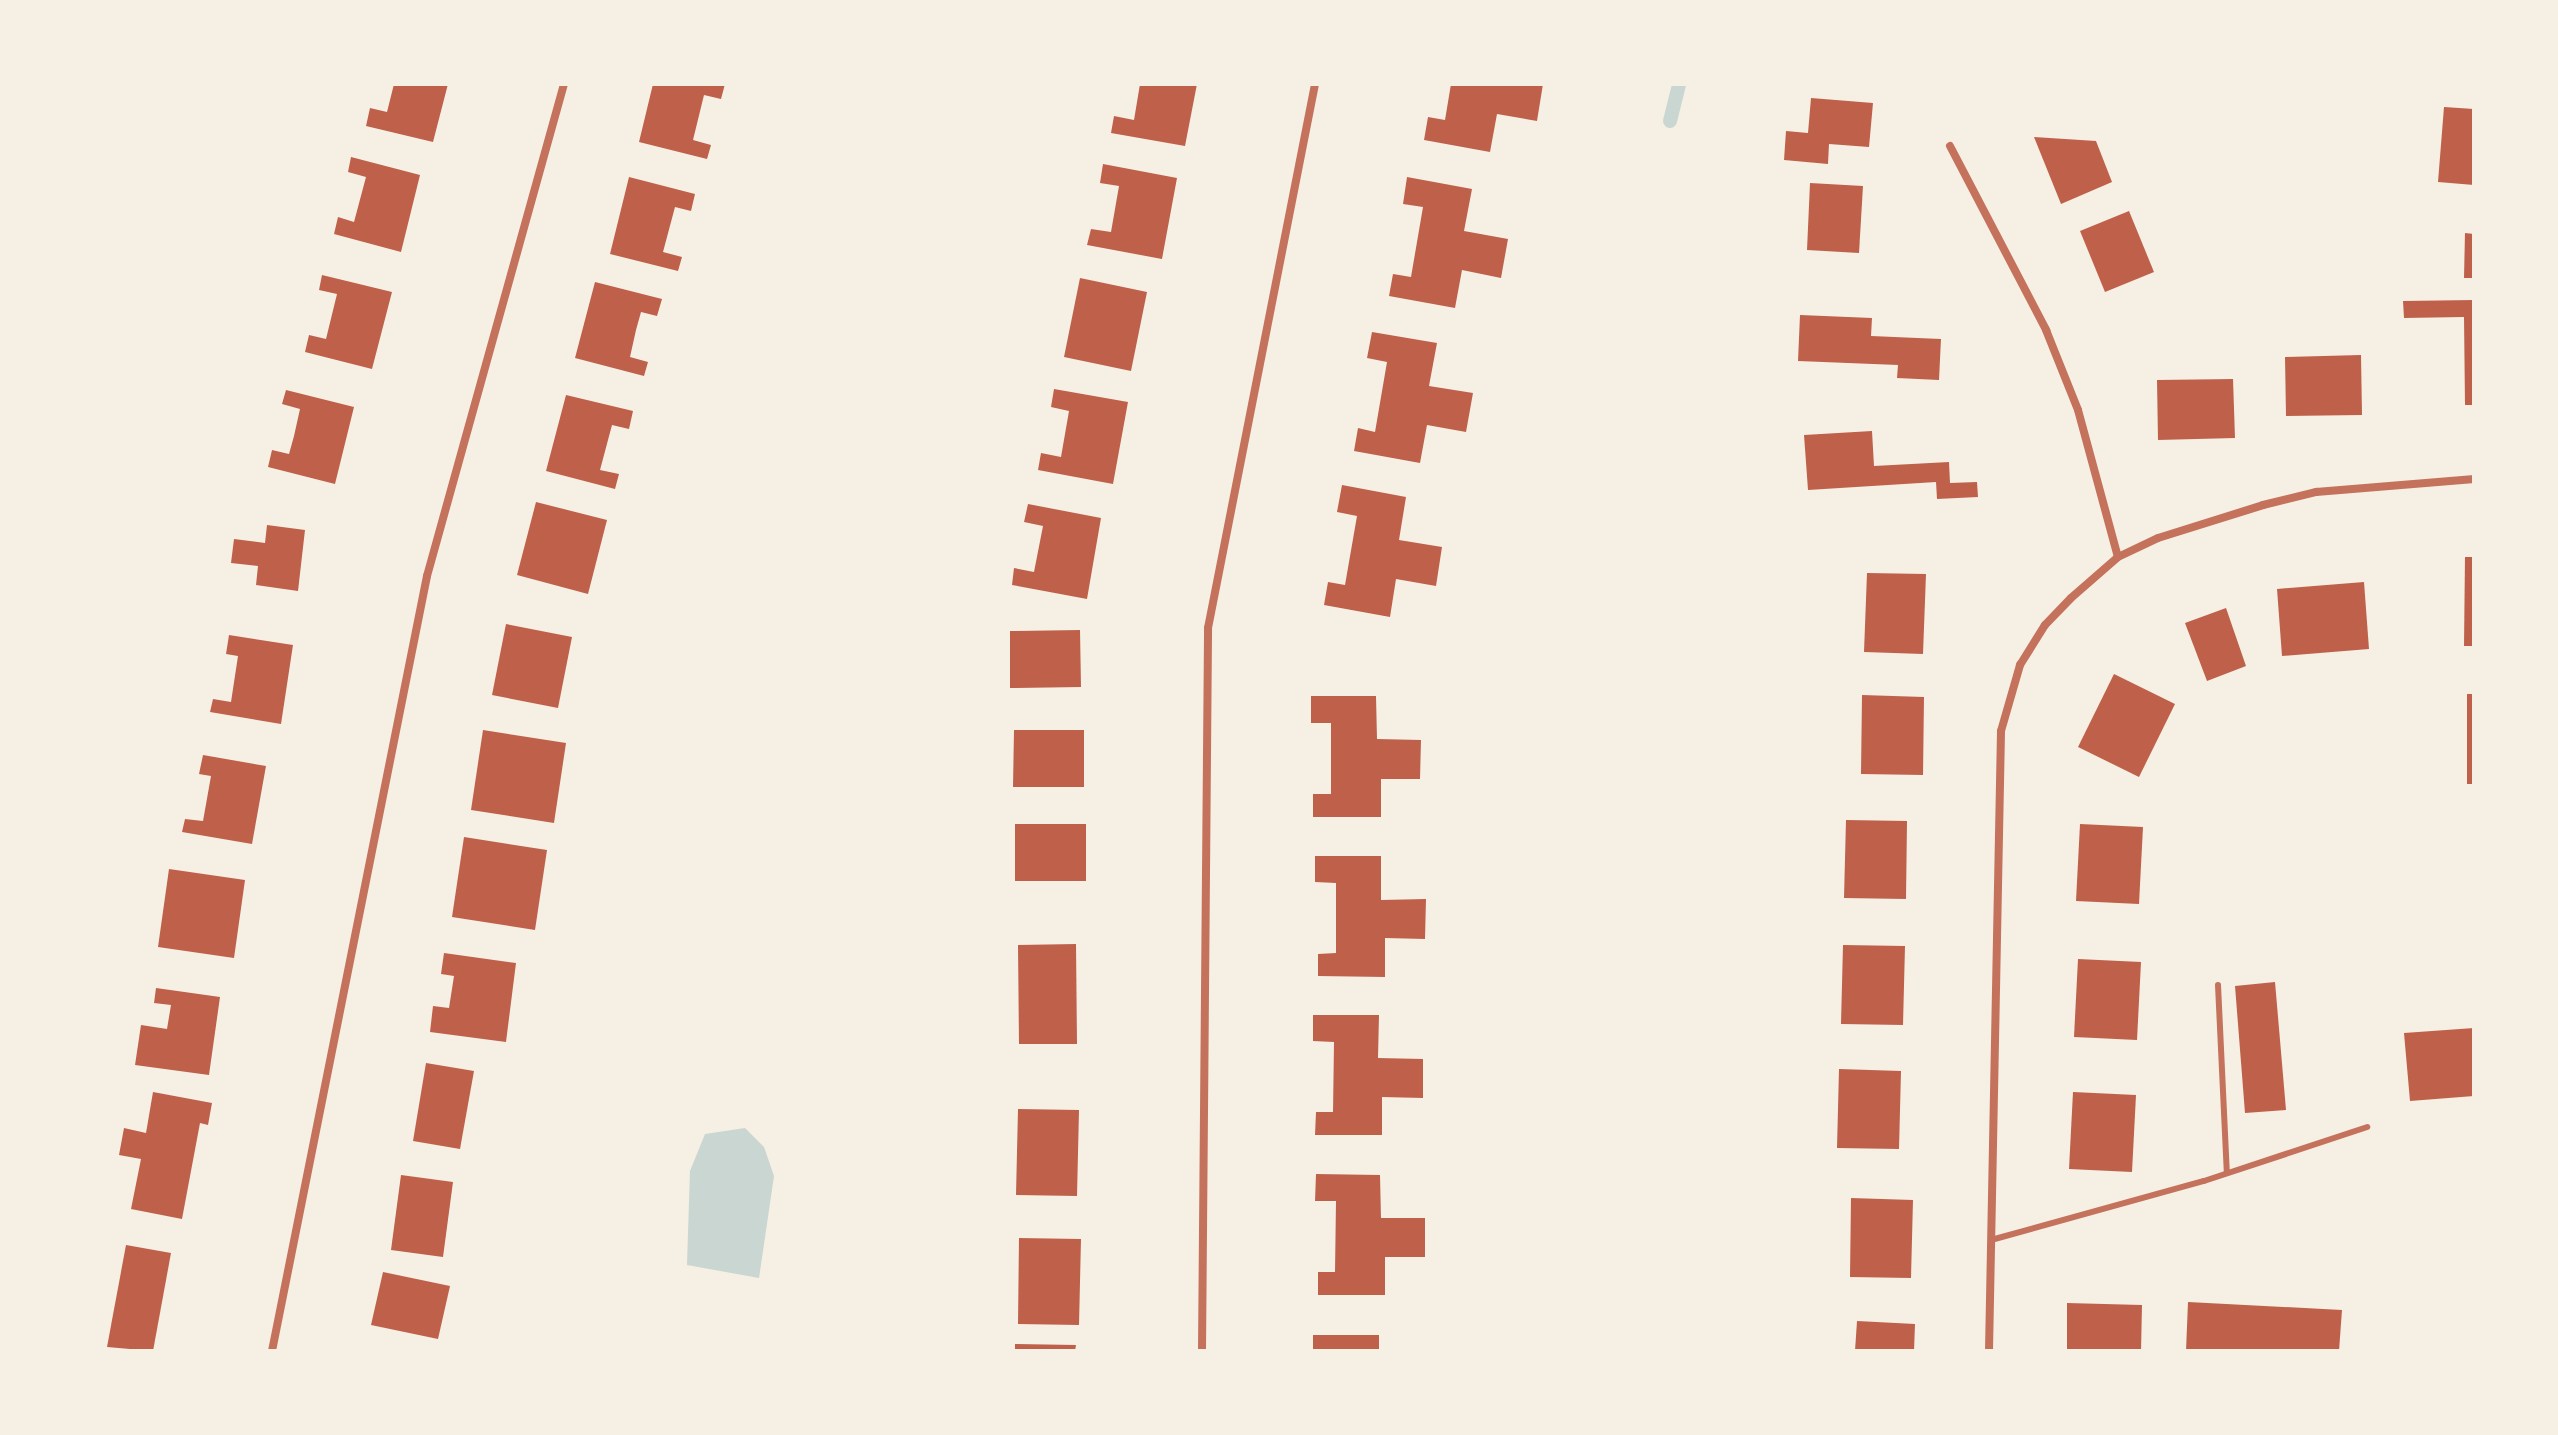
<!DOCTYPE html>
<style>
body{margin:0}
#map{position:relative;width:2558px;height:1435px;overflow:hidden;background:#f6efe4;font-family:Roboto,sans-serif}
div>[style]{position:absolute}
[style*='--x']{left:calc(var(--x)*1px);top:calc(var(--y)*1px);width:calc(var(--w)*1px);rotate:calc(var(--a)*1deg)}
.water>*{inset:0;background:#c9d6d2}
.stream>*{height:14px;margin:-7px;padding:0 7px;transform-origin:7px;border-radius:7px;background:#c9d6d2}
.building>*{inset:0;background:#bf614a}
.service>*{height:6px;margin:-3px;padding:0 3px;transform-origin:3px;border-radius:3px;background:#c5725c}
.minor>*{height:8px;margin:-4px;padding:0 4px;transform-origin:4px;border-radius:4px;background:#c5725c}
span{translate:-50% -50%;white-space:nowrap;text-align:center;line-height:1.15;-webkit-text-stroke:8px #f6efe4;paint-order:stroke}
.frame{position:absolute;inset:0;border:86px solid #f6efe4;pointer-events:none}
</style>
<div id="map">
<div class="water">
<div style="clip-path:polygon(745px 1128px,764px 1147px,774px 1176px,759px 1278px,687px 1265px,690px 1171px,705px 1134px)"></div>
</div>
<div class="stream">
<div style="--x:1670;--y:121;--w:38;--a:-76"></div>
</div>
<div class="building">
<div style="clip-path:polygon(394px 84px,448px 84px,433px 142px,366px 126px,370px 108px,387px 112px)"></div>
<div style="clip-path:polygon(653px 84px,725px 84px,721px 99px,704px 95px,693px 140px,711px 145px,707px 159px,639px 142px)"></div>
<div style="clip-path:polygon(1140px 84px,1197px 84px,1185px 146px,1111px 133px,1114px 116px,1134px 120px)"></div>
<div style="clip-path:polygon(1451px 84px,1543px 84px,1537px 121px,1497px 114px,1490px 152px,1424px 140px,1428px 117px,1445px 120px)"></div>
<div style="clip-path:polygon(1811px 98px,1873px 103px,1869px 147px,1829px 144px,1828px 164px,1784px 160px,1786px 131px,1808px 133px)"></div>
<div style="clip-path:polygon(2444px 107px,2474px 109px,2474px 185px,2438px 182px)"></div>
<div style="clip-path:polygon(2034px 137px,2096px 141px,2112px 182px,2061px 204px)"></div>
<div style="clip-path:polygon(351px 157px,420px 175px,401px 252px,334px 234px,338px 217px,354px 222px,366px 177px,348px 172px)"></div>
<div style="clip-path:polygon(1103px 164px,1177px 178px,1162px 259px,1087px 245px,1091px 229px,1111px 232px,1119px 186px,1100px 183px)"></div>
<div style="clip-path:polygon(629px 177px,695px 194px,691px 211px,675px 207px,663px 252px,682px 257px,678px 271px,610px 254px)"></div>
<div style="clip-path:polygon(1407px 177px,1472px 189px,1464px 231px,1508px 239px,1501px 278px,1462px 270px,1455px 308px,1389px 296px,1393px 274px,1411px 277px,1423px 207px,1403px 204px)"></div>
<div style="clip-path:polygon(1810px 183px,1863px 186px,1859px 253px,1807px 250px)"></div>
<div style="clip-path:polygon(2129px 211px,2154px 272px,2105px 292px,2080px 231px)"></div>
<div style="clip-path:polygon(2465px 233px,2474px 234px,2474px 278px,2464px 278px)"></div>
<div style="clip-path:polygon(322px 275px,392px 292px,372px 369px,305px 352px,309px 335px,326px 339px,337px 294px,319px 290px)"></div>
<div style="clip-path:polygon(1080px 278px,1147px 292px,1131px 371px,1064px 357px)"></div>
<div style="clip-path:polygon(595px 282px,662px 299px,657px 316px,641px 312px,636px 330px,630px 357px,648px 362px,644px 376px,575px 358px)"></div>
<div style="clip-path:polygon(2474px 300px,2474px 405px,2465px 405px,2464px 317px,2404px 318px,2403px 301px)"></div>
<div style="clip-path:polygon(1800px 315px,1872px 318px,1871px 336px,1941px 339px,1939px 380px,1897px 378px,1898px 365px,1798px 361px)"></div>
<div style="clip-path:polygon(1372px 332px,1437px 343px,1429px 386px,1473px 393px,1466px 432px,1427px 425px,1420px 463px,1354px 451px,1358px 428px,1375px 432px,1387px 362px,1367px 358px)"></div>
<div style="clip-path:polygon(2361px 355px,2362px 415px,2286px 416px,2285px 357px)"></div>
<div style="clip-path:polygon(2233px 379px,2235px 438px,2158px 440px,2157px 380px)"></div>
<div style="clip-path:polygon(1054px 389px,1128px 402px,1113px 484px,1038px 470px,1041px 453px,1061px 457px,1069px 411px,1051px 407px)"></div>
<div style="clip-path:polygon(286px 390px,354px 407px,335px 484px,268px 467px,272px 450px,289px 454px,294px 436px,300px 409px,282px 404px)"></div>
<div style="clip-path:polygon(566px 395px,633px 411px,629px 429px,612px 425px,600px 470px,619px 474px,615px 489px,546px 471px)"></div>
<div style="clip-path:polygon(1872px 431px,1874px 466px,1949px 462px,1950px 483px,1977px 482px,1978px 497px,1937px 499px,1936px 482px,1808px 490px,1804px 435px)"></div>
<div style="clip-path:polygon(1342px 485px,1406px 497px,1399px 540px,1442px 547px,1436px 586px,1396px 579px,1390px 617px,1324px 605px,1328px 582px,1345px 585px,1357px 516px,1337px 512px)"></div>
<div style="clip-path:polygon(536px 502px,607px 520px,588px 594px,517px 575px)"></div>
<div style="clip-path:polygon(1028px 504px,1101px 518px,1087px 599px,1012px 585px,1014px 568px,1034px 572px,1043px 526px,1024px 522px)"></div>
<div style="clip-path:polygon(267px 525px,305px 530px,298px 591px,256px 585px,258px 566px,231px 563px,234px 539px,265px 543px)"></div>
<div style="clip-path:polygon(2465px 557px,2474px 557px,2474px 646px,2464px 646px)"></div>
<div style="clip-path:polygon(1867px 573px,1926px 574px,1923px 654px,1864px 652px)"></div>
<div style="clip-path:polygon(2364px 582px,2369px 649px,2282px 656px,2277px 589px)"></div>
<div style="clip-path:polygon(2226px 608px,2246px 666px,2207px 681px,2185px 623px)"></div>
<div style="clip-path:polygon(506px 624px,572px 637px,558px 708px,492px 695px)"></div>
<div style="clip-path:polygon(1080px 630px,1081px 687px,1010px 688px,1010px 631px)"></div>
<div style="clip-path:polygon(229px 635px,293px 645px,281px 724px,210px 712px,213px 699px,231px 702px,238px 656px,226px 654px)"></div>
<div style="clip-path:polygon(2114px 674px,2175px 704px,2139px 777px,2078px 747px)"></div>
<div style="clip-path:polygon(2467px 694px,2474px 694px,2474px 784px,2467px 784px)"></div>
<div style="clip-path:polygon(1862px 695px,1924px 697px,1923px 775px,1861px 774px)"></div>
<div style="clip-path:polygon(1311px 696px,1376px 696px,1377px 739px,1421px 740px,1420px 779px,1381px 779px,1381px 817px,1313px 817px,1313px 794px,1331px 794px,1331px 723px,1311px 723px)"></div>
<div style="clip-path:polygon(483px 730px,566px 743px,554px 823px,471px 810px)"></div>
<div style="clip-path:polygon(1014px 730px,1084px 730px,1084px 787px,1013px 787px)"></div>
<div style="clip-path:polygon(203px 755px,266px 766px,252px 844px,182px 832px,185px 819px,203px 821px,211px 776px,199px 774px)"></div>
<div style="clip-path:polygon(1846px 820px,1907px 821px,1906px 899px,1844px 898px)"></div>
<div style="clip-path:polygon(1015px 824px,1086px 824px,1086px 881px,1015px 881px)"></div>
<div style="clip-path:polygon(2080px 824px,2143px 827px,2139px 904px,2076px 901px)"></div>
<div style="clip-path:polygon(464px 837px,547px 850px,535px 930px,452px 917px)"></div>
<div style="clip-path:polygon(1315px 856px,1381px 856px,1381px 900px,1426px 899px,1425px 939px,1385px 938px,1385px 977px,1318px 976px,1318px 954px,1336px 953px,1336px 883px,1315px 882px)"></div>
<div style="clip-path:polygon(169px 869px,245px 880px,234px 958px,158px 947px)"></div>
<div style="clip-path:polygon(1076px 944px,1077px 1044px,1019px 1044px,1018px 945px)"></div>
<div style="clip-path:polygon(1843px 945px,1905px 946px,1903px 1025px,1841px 1024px)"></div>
<div style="clip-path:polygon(444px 953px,516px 963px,506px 1042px,430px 1032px,433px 1006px,449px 1008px,454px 976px,441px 974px)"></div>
<div style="clip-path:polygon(2078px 959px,2141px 962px,2137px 1040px,2074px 1037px)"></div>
<div style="clip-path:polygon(2275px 982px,2286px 1110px,2245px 1113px,2235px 986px)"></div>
<div style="clip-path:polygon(156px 988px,220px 997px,209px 1075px,135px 1065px,141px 1025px,167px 1029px,171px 1005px,154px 1003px)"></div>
<div style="clip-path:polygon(1313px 1015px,1379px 1015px,1378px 1058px,1423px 1059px,1423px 1098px,1382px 1097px,1382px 1135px,1315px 1135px,1316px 1112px,1333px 1112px,1334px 1042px,1313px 1041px)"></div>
<div style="clip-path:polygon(2474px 1028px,2474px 1096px,2410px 1101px,2404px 1033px)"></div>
<div style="clip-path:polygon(426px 1063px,474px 1071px,460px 1149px,413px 1141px)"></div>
<div style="clip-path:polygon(1839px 1069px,1901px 1071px,1899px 1149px,1837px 1148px)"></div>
<div style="clip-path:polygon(153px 1092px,212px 1103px,208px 1125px,200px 1123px,182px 1219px,131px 1209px,141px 1159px,119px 1155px,124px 1128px,146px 1133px)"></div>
<div style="clip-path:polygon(2073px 1092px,2136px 1095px,2132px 1172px,2069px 1169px)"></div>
<div style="clip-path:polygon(1018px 1109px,1079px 1110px,1077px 1196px,1016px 1195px)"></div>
<div style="clip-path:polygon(1316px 1174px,1380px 1175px,1381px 1218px,1425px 1218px,1425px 1257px,1385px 1257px,1385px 1295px,1318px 1295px,1318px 1272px,1335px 1272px,1336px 1201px,1315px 1201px)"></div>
<div style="clip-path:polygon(401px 1175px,453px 1182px,443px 1257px,391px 1250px)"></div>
<div style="clip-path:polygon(1851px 1198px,1913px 1200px,1911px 1278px,1850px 1277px)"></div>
<div style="clip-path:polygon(1019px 1238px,1081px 1239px,1079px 1325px,1018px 1324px)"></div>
<div style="clip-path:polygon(126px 1245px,171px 1253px,153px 1351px,107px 1347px)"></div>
<div style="clip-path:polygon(383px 1272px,450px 1286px,438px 1339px,371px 1325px)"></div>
<div style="clip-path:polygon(2188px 1302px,2342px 1310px,2339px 1351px,2186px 1351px)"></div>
<div style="clip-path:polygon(2067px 1303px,2142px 1305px,2141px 1351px,2067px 1351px)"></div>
<div style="clip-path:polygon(1857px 1321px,1915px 1324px,1914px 1351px,1855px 1351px)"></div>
<div style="clip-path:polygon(1313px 1335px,1379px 1335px,1379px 1351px,1313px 1351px)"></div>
<div style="clip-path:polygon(1015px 1344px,1076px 1345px,1075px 1351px,1015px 1351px)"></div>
</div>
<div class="service">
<div style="--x:2218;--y:985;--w:188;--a:87.3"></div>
<div style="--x:1991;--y:1240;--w:221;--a:-15.5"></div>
<div style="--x:2204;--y:1181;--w:172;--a:-18.3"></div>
</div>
<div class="minor">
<div style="--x:1950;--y:146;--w:208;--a:62.4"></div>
<div style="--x:2046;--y:330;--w:86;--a:68.2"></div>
<div style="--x:2078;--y:410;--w:152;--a:74.8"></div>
<div style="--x:272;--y:1351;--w:790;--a:-78.69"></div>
<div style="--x:427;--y:576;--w:511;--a:-74.44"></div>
<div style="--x:1202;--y:1351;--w:723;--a:-89.52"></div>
<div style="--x:1208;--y:628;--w:554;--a:-78.87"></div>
<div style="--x:1989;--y:1351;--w:620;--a:-88.89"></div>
<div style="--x:2001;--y:731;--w:69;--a:-73.9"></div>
<div style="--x:2020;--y:665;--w:47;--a:-58"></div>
<div style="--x:2045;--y:625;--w:37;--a:-46"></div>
<div style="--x:2071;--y:598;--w:62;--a:-41.1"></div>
<div style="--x:2118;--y:557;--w:44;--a:-25.4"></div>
<div style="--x:2158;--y:538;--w:110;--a:-17.4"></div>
<div style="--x:2263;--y:505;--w:55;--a:-13.8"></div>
<div style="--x:2316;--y:492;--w:159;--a:-4.7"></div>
</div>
<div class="frame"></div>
</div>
